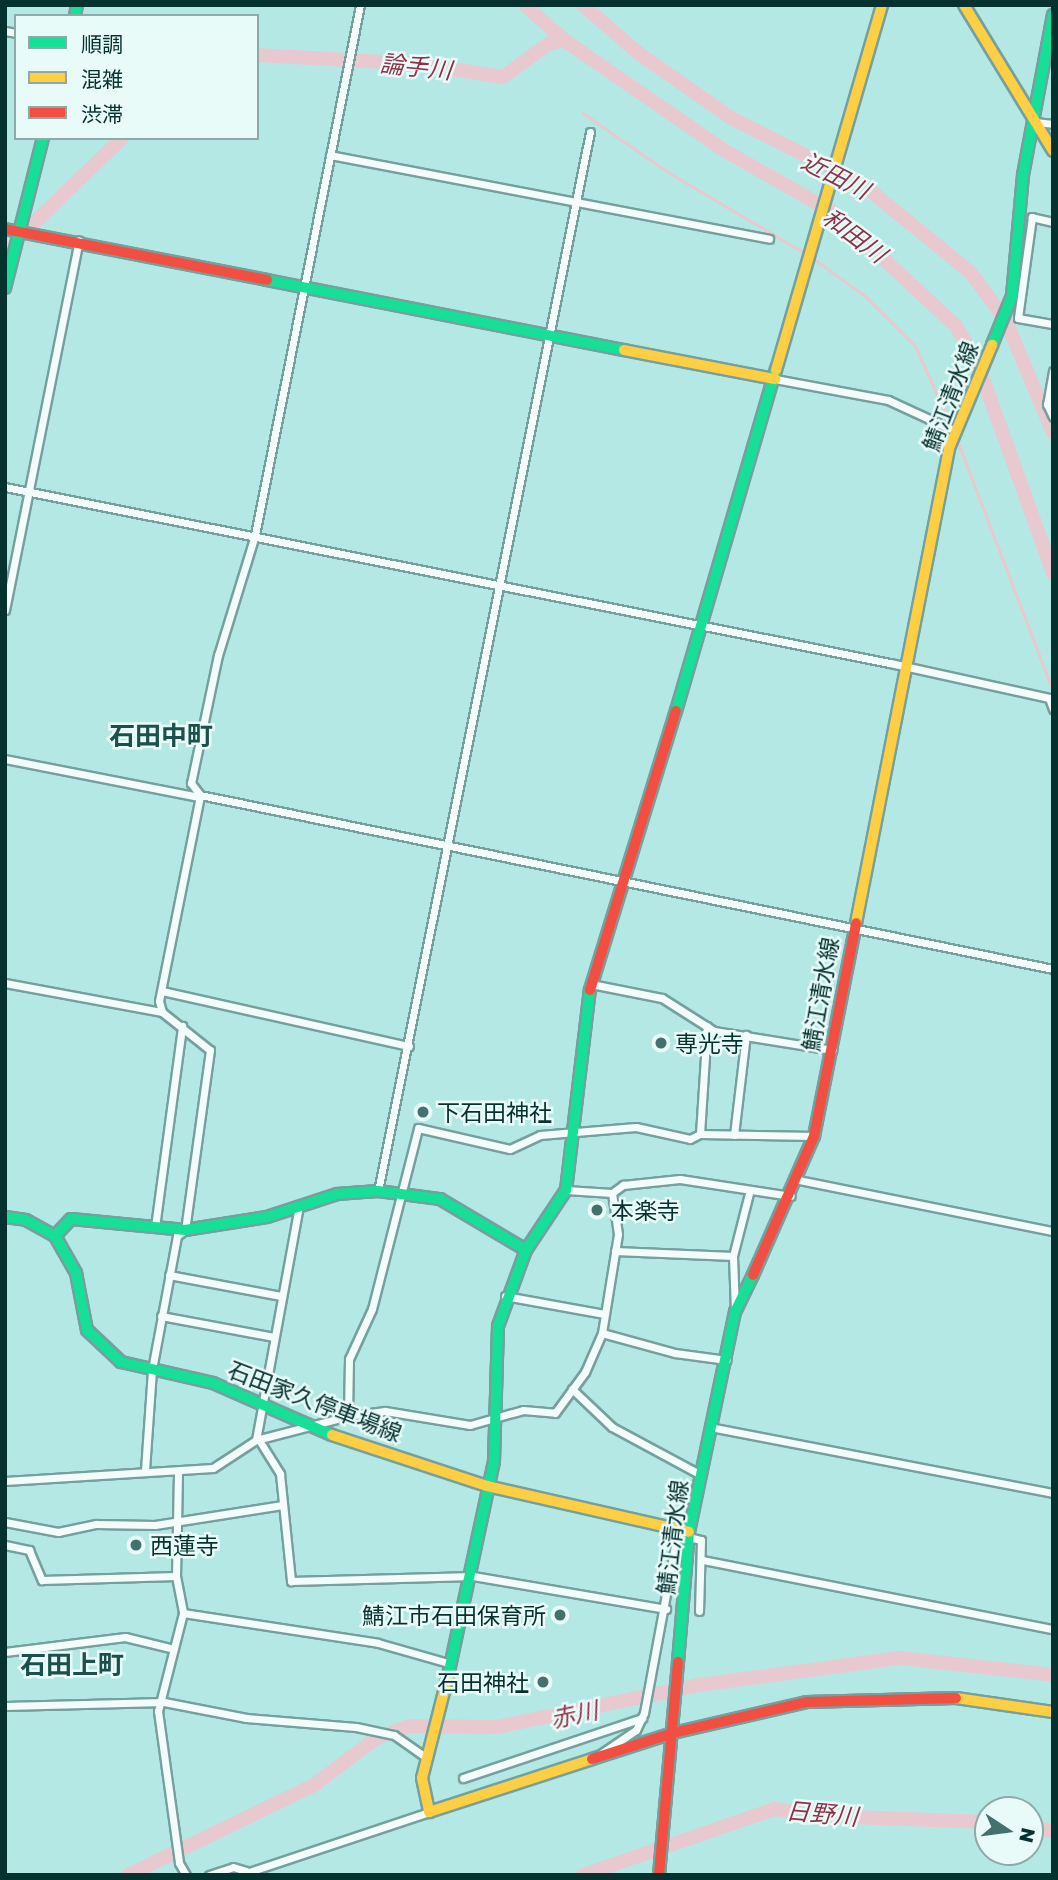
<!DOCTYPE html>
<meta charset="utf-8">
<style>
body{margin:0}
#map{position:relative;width:1058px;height:1880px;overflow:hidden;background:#b4e8e4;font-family:"Golos Text","Noto Sans JP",sans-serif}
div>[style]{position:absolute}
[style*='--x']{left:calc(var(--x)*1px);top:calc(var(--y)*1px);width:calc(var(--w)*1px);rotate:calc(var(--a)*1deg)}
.stream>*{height:2.5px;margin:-1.25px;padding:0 1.25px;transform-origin:1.25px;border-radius:1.25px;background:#e8c9cf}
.river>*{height:14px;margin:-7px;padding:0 7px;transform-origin:7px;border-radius:7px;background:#e8c9cf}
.roads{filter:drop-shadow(2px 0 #75a09e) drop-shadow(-2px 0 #75a09e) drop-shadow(0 2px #75a09e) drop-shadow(0 -2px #75a09e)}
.street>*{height:7px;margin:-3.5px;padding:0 3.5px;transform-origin:3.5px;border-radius:3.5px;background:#f4fcfb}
.fast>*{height:10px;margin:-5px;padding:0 5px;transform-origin:5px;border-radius:5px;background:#16e098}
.slow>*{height:10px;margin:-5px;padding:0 5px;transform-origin:5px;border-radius:5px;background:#ffcf43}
.jam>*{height:10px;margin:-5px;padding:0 5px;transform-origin:5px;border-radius:5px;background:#f24e42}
.dots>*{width:19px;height:19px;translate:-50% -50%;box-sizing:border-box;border:4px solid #e9fbf9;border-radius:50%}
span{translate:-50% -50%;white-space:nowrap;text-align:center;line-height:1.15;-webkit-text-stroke:5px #e9fbf9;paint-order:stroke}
.street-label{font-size:23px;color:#05312f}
.poi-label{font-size:23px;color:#05312f}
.left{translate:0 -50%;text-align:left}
.right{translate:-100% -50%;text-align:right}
.water-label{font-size:24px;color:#8f3249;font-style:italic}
.quarter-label{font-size:26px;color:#1c504c;font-weight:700}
.frame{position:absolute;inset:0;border:7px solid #05312f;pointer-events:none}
.legend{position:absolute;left:14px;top:14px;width:245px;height:126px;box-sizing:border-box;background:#e9fbf9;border:2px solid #8eaaa8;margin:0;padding:9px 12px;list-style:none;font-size:21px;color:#05312f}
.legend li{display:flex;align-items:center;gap:14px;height:35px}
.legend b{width:35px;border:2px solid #8eaaa8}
.north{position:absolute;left:974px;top:1796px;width:70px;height:70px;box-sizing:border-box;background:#e9fbf9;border:2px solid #8eaaa8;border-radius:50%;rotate:103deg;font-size:19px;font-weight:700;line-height:28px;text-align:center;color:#05312f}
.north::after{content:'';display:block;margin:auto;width:24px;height:32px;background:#42716e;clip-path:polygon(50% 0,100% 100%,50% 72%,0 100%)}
</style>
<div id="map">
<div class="stream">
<div style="--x:583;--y:113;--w:103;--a:34.8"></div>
<div style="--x:668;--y:172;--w:159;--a:30.6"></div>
<div style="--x:813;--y:258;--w:63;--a:36"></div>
<div style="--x:864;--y:295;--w:71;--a:44.4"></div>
<div style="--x:915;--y:345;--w:90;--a:65.7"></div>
<div style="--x:957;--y:439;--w:270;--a:69.1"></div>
</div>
<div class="river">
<div style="--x:525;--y:5;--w:52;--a:41.9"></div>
<div style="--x:564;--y:40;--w:192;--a:34.6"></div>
<div style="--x:722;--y:149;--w:129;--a:29.7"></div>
<div style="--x:834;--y:213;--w:166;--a:42.8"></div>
<div style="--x:956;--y:326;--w:42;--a:59.7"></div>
<div style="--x:977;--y:362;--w:224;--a:70.2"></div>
<div style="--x:583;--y:5;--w:72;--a:41"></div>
<div style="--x:637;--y:52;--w:115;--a:35.1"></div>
<div style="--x:731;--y:118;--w:147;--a:26.7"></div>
<div style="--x:862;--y:184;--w:141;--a:39.2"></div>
<div style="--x:971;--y:273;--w:59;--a:53.9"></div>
<div style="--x:1006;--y:321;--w:121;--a:67.2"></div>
<div style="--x:257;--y:55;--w:162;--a:3.2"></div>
<div style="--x:419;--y:64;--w:85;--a:8.8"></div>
<div style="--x:503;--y:77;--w:56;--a:-36.3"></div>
<div style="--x:548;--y:44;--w:16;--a:-14"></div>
<div style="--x:34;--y:223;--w:122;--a:-44"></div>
<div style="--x:1030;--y:1827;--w:23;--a:10"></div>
<div style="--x:128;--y:1875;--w:207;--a:-25.8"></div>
<div style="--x:314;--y:1785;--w:80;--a:-36.9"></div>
<div style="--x:378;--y:1737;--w:34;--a:-19"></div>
<div style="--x:410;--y:1726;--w:87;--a:0.7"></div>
<div style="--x:497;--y:1727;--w:206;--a:-11.7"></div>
<div style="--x:699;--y:1685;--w:203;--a:-7.7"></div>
<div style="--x:900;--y:1658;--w:154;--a:6.3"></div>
<div style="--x:583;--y:1875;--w:203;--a:-19"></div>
<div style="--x:775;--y:1809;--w:49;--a:8.1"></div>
<div style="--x:824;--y:1816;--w:164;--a:2.1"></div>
</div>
<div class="roads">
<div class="street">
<div style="--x:360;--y:5;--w:540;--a:101.21"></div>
<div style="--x:255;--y:535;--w:126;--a:107.1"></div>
<div style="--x:218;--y:655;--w:131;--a:101.9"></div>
<div style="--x:191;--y:783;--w:15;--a:53"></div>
<div style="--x:200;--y:795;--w:871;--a:11.53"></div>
<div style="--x:5;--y:31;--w:11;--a:10"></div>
<div style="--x:1035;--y:122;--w:18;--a:6"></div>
<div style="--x:330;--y:155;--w:447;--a:10.8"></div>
<div style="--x:1053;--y:222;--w:22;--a:-167"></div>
<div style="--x:1032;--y:217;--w:102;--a:97.9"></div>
<div style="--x:1018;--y:318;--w:36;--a:10"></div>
<div style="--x:1053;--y:371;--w:34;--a:100"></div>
<div style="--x:1047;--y:404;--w:14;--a:65"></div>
<div style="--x:775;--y:379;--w:115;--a:10.5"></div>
<div style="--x:888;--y:400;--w:74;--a:24.8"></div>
<div style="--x:5;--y:487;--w:902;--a:11.25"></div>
<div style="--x:890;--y:663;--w:163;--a:12.4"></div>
<div style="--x:1049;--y:698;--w:12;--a:70"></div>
<div style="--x:5;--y:610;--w:377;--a:-78.7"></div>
<div style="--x:5;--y:759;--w:198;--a:11.1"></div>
<div style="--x:5;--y:983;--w:160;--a:10.5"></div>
<div style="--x:162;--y:1012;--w:61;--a:38.4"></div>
<div style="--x:210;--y:1050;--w:182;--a:97.9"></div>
<div style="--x:185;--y:1230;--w:10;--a:143"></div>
<div style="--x:177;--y:1236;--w:136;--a:100.6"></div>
<div style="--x:152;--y:1370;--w:100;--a:94"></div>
<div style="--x:591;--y:984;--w:72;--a:11.2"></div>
<div style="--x:662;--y:998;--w:62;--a:32.4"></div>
<div style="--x:714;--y:1031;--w:120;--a:9.1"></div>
<div style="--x:162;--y:991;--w:253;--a:12.6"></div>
<div style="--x:162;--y:1012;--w:11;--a:-105"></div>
<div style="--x:159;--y:1001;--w:210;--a:-78.7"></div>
<div style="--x:700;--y:1134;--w:108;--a:-86.3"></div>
<div style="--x:734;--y:1135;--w:101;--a:-83.2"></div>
<div style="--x:799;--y:1180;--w:259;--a:11.4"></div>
<div style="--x:566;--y:1190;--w:46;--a:3.7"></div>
<div style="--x:612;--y:1193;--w:14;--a:-36"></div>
<div style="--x:623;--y:1185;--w:57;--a:-6"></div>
<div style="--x:680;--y:1179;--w:112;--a:8.7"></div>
<div style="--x:378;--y:1191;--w:1080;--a:-78.68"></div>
<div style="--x:155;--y:1227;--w:203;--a:-82.3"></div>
<div style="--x:615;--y:1251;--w:118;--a:2.4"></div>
<div style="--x:169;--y:1275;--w:114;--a:10.6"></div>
<div style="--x:505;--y:1296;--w:101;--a:10.3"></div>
<div style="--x:735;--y:1311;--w:55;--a:-92.1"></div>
<div style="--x:733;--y:1256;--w:65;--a:-75.7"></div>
<div style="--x:161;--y:1316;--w:115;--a:10.5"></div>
<div style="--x:602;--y:1333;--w:76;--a:15.3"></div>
<div style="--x:675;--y:1353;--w:52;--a:7.7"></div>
<div style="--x:572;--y:1389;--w:55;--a:43.5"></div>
<div style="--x:612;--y:1427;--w:101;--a:28.3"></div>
<div style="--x:348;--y:1416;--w:57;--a:-89"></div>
<div style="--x:349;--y:1359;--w:55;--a:-65.3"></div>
<div style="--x:372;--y:1309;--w:187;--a:-75.7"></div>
<div style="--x:418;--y:1128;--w:94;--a:12.9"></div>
<div style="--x:510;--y:1149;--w:33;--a:-25"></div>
<div style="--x:540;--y:1135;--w:96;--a:-4.8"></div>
<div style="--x:636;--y:1127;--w:55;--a:12.5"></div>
<div style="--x:690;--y:1139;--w:11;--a:-27"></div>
<div style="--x:700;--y:1134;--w:114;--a:1"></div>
<div style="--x:710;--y:1427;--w:349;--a:10.9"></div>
<div style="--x:256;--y:1440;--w:238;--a:-79.6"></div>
<div style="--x:259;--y:1440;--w:40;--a:58"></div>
<div style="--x:280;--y:1474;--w:108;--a:84.1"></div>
<div style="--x:291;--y:1581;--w:182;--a:-1.6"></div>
<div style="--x:473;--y:1576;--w:196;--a:9.7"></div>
<div style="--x:178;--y:1473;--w:103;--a:91.1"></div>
<div style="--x:176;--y:1576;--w:38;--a:79"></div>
<div style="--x:183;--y:1613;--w:101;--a:104.3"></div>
<div style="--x:158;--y:1711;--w:153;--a:82.1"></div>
<div style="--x:179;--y:1863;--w:14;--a:60"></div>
<div style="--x:5;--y:1481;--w:208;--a:-3.6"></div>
<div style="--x:213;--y:1468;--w:51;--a:-33.1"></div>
<div style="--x:256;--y:1440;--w:95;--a:-14.6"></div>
<div style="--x:348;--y:1416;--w:37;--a:-8"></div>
<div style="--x:385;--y:1411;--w:86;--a:9.4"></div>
<div style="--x:470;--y:1425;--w:55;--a:-15.8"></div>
<div style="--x:523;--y:1410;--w:32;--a:5"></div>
<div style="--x:555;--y:1413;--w:51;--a:-53.8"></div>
<div style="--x:585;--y:1372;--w:43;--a:-66.4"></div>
<div style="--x:602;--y:1333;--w:100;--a:-80.8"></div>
<div style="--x:618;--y:1234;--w:41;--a:-98.3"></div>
<div style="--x:5;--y:1522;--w:54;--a:10.7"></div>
<div style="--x:58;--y:1532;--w:39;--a:-12"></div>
<div style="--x:96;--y:1524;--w:59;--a:1"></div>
<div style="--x:155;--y:1525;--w:129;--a:-8.9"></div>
<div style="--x:688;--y:1537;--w:13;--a:13"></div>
<div style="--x:701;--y:1540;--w:71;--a:91.6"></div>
<div style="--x:5;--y:1545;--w:25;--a:12"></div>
<div style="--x:29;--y:1550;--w:33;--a:67"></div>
<div style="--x:42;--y:1580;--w:134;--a:-1.7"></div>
<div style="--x:703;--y:1560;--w:357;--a:11.2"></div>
<div style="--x:183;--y:1613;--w:197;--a:8.7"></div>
<div style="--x:378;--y:1643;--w:73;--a:15.9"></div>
<div style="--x:5;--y:1652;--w:121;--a:-7.1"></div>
<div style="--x:125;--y:1637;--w:50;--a:13.8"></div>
<div style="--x:5;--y:1706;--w:159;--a:-1.4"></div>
<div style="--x:164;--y:1702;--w:84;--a:11"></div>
<div style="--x:246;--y:1718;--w:110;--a:4.7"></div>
<div style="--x:356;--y:1727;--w:39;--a:12"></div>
<div style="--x:394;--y:1735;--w:39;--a:35"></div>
<div style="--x:602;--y:1753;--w:41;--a:-34.1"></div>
<div style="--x:636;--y:1730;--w:19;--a:-65"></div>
<div style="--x:644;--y:1713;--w:187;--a:-79.5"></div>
<div style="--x:463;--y:1778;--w:189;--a:-18.5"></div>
<div style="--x:209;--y:1875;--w:25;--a:-18"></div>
<div style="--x:233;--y:1867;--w:14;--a:17"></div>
<div style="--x:240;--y:1875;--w:199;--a:-18.4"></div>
</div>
<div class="fast">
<div style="--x:75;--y:16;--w:11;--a:-80"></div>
<div style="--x:267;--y:280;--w:364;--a:11.1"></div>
<div style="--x:5;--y:288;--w:155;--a:-75.8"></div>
<div style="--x:992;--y:345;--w:53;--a:-67.8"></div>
<div style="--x:1012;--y:296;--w:121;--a:-84.8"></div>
<div style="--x:1023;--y:175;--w:163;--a:-79.4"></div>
<div style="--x:676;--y:711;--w:355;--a:-73.7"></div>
<div style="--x:5;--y:1217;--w:21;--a:8"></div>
<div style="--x:26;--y:1220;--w:33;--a:29"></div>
<div style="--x:55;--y:1236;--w:43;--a:60.4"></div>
<div style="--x:76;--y:1273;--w:58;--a:79.1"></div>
<div style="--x:87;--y:1330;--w:47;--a:43.3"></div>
<div style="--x:121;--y:1362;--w:94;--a:12.9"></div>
<div style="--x:213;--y:1383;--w:130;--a:23.6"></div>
<div style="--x:55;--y:1236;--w:23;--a:-47"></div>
<div style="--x:71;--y:1219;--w:115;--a:5.5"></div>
<div style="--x:185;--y:1230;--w:83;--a:-9"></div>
<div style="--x:267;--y:1217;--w:74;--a:-18.2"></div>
<div style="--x:337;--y:1194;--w:41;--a:-4.2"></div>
<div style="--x:378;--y:1191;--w:63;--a:7.4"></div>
<div style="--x:440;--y:1199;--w:100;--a:30.7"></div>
<div style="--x:678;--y:1662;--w:130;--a:-85.2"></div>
<div style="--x:689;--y:1532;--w:225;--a:-78.2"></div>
<div style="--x:735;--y:1312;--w:41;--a:-64.1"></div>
<div style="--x:448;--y:1676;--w:220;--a:-77.9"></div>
<div style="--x:494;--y:1461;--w:135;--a:-88.3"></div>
<div style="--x:498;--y:1326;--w:81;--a:-69.8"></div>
<div style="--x:526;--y:1250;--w:72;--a:-56.3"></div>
<div style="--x:566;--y:1190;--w:201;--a:-83.2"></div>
</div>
<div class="slow">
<div style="--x:964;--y:5;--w:171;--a:58.6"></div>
<div style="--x:624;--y:350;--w:154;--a:10.9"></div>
<div style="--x:776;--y:370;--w:380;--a:-73.8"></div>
<div style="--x:856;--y:923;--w:484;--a:-78.9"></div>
<div style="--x:949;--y:448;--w:112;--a:-67.3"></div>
<div style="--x:332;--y:1435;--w:163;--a:18.2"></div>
<div style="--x:487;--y:1486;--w:207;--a:12.8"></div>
<div style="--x:448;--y:1676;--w:105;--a:104.3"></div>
<div style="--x:422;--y:1778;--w:35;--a:78"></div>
<div style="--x:429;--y:1812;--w:171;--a:-18"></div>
<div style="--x:956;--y:1698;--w:98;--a:8.2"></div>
</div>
<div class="jam">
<div style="--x:5;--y:229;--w:267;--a:11"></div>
<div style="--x:590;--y:990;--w:292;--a:-72.9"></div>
<div style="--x:753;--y:1275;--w:152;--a:-66.3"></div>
<div style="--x:814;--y:1136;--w:217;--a:-78.8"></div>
<div style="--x:592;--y:1759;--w:85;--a:-17.8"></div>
<div style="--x:673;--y:1733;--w:138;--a:-13"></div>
<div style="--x:807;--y:1702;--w:149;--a:-1.5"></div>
<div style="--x:659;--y:1875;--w:214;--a:-84.9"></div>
</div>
</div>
<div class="dots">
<div style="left:661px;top:1043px;background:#42716e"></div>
<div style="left:423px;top:1112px;background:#42716e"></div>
<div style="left:597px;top:1210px;background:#42716e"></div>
<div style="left:136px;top:1545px;background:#42716e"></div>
<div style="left:560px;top:1615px;background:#42716e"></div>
<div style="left:543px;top:1682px;background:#42716e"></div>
</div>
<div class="street-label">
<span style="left:950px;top:396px;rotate:-69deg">鯖江清水線</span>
<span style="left:820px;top:994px;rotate:-80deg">鯖江清水線</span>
<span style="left:315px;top:1401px;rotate:21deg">石田家久停車場線</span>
<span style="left:672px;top:1537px;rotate:-83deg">鯖江清水線</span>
</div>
<div class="poi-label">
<span class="left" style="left:675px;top:1043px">専光寺</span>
<span class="left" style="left:437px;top:1112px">下石田神社</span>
<span class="left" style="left:611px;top:1210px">本楽寺</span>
<span class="left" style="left:150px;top:1545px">西蓮寺</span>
<span class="right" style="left:546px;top:1615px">鯖江市石田保育所</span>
<span class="right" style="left:529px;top:1682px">石田神社</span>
</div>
<div class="water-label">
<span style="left:416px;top:66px;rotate:6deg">論手川</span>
<span style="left:836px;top:175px;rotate:27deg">近田川</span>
<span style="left:855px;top:235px;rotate:37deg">和田川</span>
<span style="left:574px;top:1714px;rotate:-12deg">赤川</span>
<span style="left:822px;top:1813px;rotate:5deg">日野川</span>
</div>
<div class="quarter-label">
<span style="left:161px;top:736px">石田中町</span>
<span style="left:72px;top:1665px">石田上町</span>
</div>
<div class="frame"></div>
<ul class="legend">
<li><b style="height:9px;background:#16e098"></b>順調</li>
<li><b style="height:9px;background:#ffcf43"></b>混雑</li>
<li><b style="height:9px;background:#f24e42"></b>渋滞</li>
</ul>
<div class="north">N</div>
</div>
